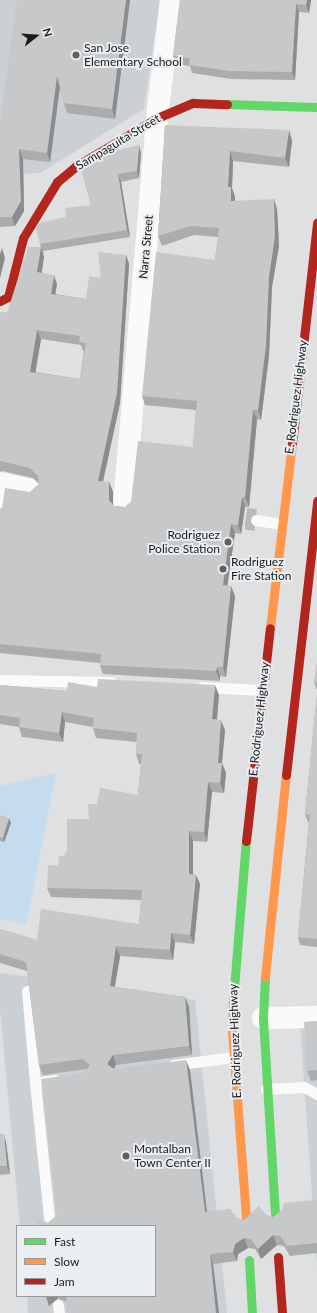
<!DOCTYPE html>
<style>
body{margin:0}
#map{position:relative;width:317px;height:1313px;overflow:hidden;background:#dee0e2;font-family:Lato,sans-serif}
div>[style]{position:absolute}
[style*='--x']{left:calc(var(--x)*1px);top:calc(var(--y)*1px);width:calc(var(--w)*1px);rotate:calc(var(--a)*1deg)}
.built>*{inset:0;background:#cad0d4}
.green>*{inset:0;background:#c4dced}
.street-tunnel>*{height:22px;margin-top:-11px;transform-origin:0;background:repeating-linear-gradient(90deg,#b7b9bb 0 22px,transparent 0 33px)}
.lane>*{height:11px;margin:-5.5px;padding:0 5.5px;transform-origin:5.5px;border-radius:5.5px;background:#fafafb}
.street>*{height:22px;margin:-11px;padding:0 11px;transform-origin:11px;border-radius:11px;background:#fafafb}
.fast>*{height:9px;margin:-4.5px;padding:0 4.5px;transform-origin:4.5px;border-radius:4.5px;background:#63d668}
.slow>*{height:9px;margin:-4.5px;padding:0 4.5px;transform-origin:4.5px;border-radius:4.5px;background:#ff974d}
.jam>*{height:9px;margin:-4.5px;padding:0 4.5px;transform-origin:4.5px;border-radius:4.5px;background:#b3261e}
.wall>*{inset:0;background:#aaacad}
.shaded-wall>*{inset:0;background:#8b8c8d}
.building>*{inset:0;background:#c6c8c9}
.dots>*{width:11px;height:11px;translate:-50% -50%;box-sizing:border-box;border:2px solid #eaeef1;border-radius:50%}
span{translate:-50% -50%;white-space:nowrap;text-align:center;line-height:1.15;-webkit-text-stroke:4px #eaeef1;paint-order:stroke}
.poi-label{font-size:12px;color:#1b1c1d}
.left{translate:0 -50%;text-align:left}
.right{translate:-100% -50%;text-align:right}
.street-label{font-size:12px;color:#1b1c1d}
.legend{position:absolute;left:16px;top:1225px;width:140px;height:72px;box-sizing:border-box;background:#eaeef1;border:1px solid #979a9c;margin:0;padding:5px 7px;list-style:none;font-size:12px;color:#1b1c1d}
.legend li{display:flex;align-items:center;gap:8px;height:20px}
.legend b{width:20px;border:1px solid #979a9c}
.north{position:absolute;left:16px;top:16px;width:40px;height:40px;-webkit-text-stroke:3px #eaeef1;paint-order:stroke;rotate:73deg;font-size:11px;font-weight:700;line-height:16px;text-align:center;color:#1b1c1d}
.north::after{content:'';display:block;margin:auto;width:14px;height:18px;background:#1b1c1d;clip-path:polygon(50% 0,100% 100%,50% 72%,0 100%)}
</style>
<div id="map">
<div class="built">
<div style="clip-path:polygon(0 0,160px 0,144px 109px,40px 173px,0 175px)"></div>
<div style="clip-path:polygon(0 973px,195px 1000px,227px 1313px,28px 1313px,27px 1296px,155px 1296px,155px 1226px,20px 1226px,0 1009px)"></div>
<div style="clip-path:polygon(300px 1023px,317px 1023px,317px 1266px)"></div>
</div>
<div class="green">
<div style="clip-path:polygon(56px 773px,26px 925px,0 919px,0 786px)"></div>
</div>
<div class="street-tunnel">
<div style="--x:213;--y:515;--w:43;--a:6.6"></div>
</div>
<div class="lane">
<div style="--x:0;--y:514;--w:31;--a:-84"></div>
<div style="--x:256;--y:520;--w:26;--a:9"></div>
<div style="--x:0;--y:680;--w:111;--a:1"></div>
<div style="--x:202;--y:687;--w:60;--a:2.9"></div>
<div style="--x:27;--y:991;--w:92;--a:85"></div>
<div style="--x:173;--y:1065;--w:61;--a:-7.6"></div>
<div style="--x:266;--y:1089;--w:38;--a:-3"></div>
<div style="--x:304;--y:1087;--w:15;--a:28"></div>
<div style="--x:50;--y:1226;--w:144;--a:-96"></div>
<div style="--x:35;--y:1083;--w:20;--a:-9"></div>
<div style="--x:58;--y:1305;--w:8;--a:83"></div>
</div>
<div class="street">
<div style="--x:0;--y:483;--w:31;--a:13"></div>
<div style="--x:124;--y:505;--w:388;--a:-85.1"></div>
<div style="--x:157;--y:118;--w:119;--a:-83.2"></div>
<div style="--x:263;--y:1018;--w:54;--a:-1.1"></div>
</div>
<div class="fast">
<div style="--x:227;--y:104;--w:90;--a:1.9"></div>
<div style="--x:265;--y:977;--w:41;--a:92.8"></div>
<div style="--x:263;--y:1018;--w:196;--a:86.5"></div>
<div style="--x:233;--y:1001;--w:161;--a:-85.4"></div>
<div style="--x:249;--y:1260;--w:53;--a:86.8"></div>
</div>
<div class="slow">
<div style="--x:270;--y:628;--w:186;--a:-83.2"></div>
<div style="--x:265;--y:977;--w:203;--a:-84.1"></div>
<div style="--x:233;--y:1001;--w:30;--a:92"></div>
<div style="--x:232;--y:1031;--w:187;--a:85.7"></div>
</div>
<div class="jam">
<div style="--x:0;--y:301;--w:9;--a:-27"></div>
<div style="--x:8;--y:297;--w:61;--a:-75.7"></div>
<div style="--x:23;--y:238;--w:66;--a:-58.7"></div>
<div style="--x:57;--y:182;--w:25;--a:-40"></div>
<div style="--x:76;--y:166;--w:94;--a:-30.7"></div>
<div style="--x:157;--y:118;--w:39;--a:-23"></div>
<div style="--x:193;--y:103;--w:34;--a:2"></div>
<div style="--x:292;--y:443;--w:222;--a:-83.5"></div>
<div style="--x:286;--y:775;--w:276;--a:-83.5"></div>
<div style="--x:246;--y:841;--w:214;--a:-83.6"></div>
<div style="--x:278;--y:1257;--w:56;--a:85.9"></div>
</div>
<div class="wall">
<div style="clip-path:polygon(130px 0,115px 119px,67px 113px,64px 103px,60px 88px,50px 162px,23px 159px,24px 211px,15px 226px,0 227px,0 123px)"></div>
<div style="clip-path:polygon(180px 0,311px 0,309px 13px,299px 12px,295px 80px,231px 79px,192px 73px,190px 66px,176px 64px,173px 56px)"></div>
<div style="clip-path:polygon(evenodd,165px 125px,292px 140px,289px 167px,233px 161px,232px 188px,235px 197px,235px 201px,277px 209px,279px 246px,272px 287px,269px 356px,261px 420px,257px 419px,249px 507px,245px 507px,241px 534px,235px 533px,227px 586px,235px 596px,226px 677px,220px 676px,220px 681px,103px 674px,100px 665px,100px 663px,0 653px,0 509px,30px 492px,39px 484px,33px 478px,2px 471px,0 472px,0 312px,7px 313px,41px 247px,40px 244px,66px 217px,91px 205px,81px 168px,141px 153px,139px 178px,121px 182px,130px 237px,43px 251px,44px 257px,42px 272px,57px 284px,55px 294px,86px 299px,101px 278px,126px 255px,129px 264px,120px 403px,103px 482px,109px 482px,113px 492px,113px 504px,114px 506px,125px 507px,193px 447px,196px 410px,145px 405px,142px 396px,215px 260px,218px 237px,194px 235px,162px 246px,158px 236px,165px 125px,41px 339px,81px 345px,83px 351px,84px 351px,80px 379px,35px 372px,41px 339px)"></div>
<div style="clip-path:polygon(317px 663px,317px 690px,314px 682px)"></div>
<div style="clip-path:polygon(0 685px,67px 691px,97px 687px,219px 695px,217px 720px,225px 730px,222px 763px,226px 773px,224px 793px,212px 792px,207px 842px,193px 841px,193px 874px,196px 875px,200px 884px,194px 944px,175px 942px,173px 960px,120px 956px,115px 987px,185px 997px,189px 1007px,192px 1055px,116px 1065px,114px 1069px,190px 1070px,207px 1211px,244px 1220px,266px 1215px,273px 1217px,317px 1200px,317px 1253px,290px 1256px,284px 1246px,277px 1245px,261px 1259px,255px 1249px,248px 1248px,238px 1254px,237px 1261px,213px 1264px,219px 1313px,68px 1313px,67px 1302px,58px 1298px,49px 1306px,46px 1296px,155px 1296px,48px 1223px,57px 1215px,84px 1073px,87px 1070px,86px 1069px,43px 1075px,39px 1065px,27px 971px,0 963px,0 929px,37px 940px,139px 924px,141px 900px,51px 897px,47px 888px,58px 866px,89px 819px,97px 804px,138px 795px,141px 764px,139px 764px,136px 754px,137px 742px,96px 738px,93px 728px,93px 727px,65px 722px,63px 742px,22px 737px,19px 727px,0 724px)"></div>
<div style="clip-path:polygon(317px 694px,317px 947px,300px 945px,298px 937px,309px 822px,308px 822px,305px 814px)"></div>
<div style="clip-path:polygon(0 815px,11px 823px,4px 842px,0 841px)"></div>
<div style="clip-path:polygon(317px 1021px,317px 1080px,311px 1081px,307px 1071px)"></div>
<div style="clip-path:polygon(0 1134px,6px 1142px,10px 1174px,0 1175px)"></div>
</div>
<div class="shaded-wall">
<div style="clip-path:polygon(126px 0,130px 0,115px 119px,112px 109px)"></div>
<div style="clip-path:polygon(307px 0,311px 0,309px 13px,306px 5px)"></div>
<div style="clip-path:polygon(296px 4px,299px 12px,295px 80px,292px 72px)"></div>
<div style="clip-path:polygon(57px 76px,60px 85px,50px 162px,47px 153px)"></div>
<div style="clip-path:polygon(289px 130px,292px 140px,289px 167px,285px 158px)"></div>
<div style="clip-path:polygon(139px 145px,141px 153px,139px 178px,137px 171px)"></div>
<div style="clip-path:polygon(19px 149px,23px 159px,24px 211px,15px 226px,12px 217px)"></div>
<div style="clip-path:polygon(230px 151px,233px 161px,232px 188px,235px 197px,235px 211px,231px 201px,228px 187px)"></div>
<div style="clip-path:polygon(118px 174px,121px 182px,130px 237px,127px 230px)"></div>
<div style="clip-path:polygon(274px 199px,277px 209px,279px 246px,272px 287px,269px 356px,261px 420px,258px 410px,269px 277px)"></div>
<div style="clip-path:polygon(41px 247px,44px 257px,40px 281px,37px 272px)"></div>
<div style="clip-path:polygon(2px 248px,5px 258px,0 278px,0 254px)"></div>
<div style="clip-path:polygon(126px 255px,129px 264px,120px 403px,101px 490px,98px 481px)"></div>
<div style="clip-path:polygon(54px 275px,57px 284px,54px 303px,51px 294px)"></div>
<div style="clip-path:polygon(37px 330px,41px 339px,34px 381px,30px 372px)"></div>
<div style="clip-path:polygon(253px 410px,257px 419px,249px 507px,245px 497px)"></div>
<div style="clip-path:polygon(109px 482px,113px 492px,113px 510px,109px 500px)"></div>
<div style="clip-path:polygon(242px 497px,245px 507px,241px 534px,238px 525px)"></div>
<div style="clip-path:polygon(231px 524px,235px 533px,226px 595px,223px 585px)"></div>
<div style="clip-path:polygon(231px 586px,235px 596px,226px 677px,223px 667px)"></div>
<div style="clip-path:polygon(217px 667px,220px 676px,220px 681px,216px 671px)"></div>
<div style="clip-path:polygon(215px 685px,219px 695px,216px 729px,212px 719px)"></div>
<div style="clip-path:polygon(62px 712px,65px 722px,63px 742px,59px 733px)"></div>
<div style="clip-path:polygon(221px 720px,225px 730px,221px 772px,218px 763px)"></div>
<div style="clip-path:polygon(222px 763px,226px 773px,224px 793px,220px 783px)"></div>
<div style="clip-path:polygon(208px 782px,212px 792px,207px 842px,204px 832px)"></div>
<div style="clip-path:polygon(9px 818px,11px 823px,4px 842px,3px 838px)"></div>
<div style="clip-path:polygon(189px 831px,193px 841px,193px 884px,189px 874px)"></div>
<div style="clip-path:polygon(196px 875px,200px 884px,194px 944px,190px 935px)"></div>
<div style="clip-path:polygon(171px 933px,175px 942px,173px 960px,170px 950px)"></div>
<div style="clip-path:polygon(116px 946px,120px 956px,113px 996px,110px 986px)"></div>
<div style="clip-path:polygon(185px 997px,189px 1007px,192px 1055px,189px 1046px)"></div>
<div style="clip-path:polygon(113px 1055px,116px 1065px,110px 1073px,107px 1064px)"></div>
<div style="clip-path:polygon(186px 1060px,190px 1070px,208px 1221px,205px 1212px)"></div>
<div style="clip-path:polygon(4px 1134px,6px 1142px,10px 1174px,7px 1166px)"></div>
<div style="clip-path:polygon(273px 1235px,277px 1245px,261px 1259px,258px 1249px)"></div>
<div style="clip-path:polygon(244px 1238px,248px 1248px,238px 1254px,237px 1261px,233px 1252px,235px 1244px)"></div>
<div style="clip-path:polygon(210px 1254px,213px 1264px,219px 1313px,216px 1313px)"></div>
<div style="clip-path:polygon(46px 1296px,57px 1296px,58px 1298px,49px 1306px)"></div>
</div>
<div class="building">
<div style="clip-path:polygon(17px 0,126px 0,112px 109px,64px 103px,57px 76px,47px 153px,19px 149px,21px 201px,12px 217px,0 217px,0 123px)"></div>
<div style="clip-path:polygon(180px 0,307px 0,306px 5px,296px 4px,292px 72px,229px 71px,189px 65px,190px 58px,173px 56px)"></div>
<div style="clip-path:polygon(evenodd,165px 125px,289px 130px,285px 158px,230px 151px,228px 187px,231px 187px,231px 201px,274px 199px,275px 236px,269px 277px,266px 346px,258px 410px,253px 410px,245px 497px,242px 497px,238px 525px,231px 524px,223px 585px,231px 586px,223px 667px,217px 667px,216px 671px,100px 665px,101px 654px,0 644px,0 509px,2px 508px,5px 488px,30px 492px,39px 484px,38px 476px,30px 468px,0 461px,0 312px,7px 313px,28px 247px,41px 247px,37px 272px,54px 275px,51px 294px,86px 299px,89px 276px,101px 278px,98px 252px,126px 255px,117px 393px,98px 481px,109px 482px,109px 500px,114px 506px,125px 507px,131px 502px,138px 441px,193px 447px,197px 401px,142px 396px,156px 252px,215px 260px,219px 228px,191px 226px,158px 236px,165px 125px,37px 330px,80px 336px,79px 342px,86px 343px,80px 379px,30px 372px,37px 330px)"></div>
<div style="clip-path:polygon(139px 145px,137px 171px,118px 174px,127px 230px,40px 244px,36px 228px,39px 223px,66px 217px,65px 208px,91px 205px,81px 168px,110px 152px)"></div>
<div style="clip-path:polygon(317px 663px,317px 683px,314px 682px)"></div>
<div style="clip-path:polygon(98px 679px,215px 685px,212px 719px,221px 720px,218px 763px,222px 763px,220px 783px,208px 782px,204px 832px,189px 831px,189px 874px,196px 875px,190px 935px,171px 933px,170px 950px,116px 946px,110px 986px,185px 997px,189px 1046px,113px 1055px,107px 1064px,114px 1069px,186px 1060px,205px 1212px,230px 1209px,237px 1218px,244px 1220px,259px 1206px,266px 1215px,273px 1217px,282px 1210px,284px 1203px,317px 1200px,317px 1243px,287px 1246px,280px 1236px,273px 1235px,258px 1249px,251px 1239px,244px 1238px,235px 1244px,233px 1252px,210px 1254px,216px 1313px,68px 1313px,66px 1296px,155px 1296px,155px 1226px,37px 1226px,36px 1217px,48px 1223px,57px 1215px,41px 1079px,84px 1073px,90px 1065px,83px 1059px,39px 1065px,26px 962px,0 954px,0 929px,37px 940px,41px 909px,139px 924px,142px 890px,47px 888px,48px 865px,58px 866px,59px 856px,64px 856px,67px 850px,67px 819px,89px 819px,88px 804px,97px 804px,100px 788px,138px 795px,142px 754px,136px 754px,137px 733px,93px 728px,94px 718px,62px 712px,59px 733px,19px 727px,20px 718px,0 715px,0 685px,67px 691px,68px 682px,97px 687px)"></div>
<div style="clip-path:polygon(317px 694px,317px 939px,298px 937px,310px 815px,305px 814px)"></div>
<div style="clip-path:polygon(0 815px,9px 818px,3px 838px,0 837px)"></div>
<div style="clip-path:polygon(317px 1021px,317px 1070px,307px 1071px,304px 1022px)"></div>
<div style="clip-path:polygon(0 1134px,4px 1134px,7px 1166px,0 1166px)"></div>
</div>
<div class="dots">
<div style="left:76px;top:55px;background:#5f6162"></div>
<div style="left:228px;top:542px;background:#5f6162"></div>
<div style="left:223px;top:569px;background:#5f6162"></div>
<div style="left:126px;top:1156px;background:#5f6162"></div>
</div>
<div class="poi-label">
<span class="left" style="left:84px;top:55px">San Jose<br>Elementary School</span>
<span class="right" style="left:220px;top:542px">Rodriguez<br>Police Station</span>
<span class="left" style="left:231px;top:569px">Rodriguez<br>Fire Station</span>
<span class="left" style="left:134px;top:1156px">Montalban<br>Town Center II</span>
</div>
<div class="street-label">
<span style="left:118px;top:142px;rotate:-31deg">Sampaguita Street</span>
<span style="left:146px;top:247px;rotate:-85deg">Narra Street</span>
<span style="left:296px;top:397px;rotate:-83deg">E. Rodriguez Highway</span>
<span style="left:259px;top:719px;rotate:-84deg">E. Rodriguez Highway</span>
<span style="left:235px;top:1041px;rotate:-92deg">E. Rodriguez Highway</span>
</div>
<ul class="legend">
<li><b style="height:5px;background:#63d668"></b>Fast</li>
<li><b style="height:5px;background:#ff974d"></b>Slow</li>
<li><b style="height:5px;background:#b3261e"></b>Jam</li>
</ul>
<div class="north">N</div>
</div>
